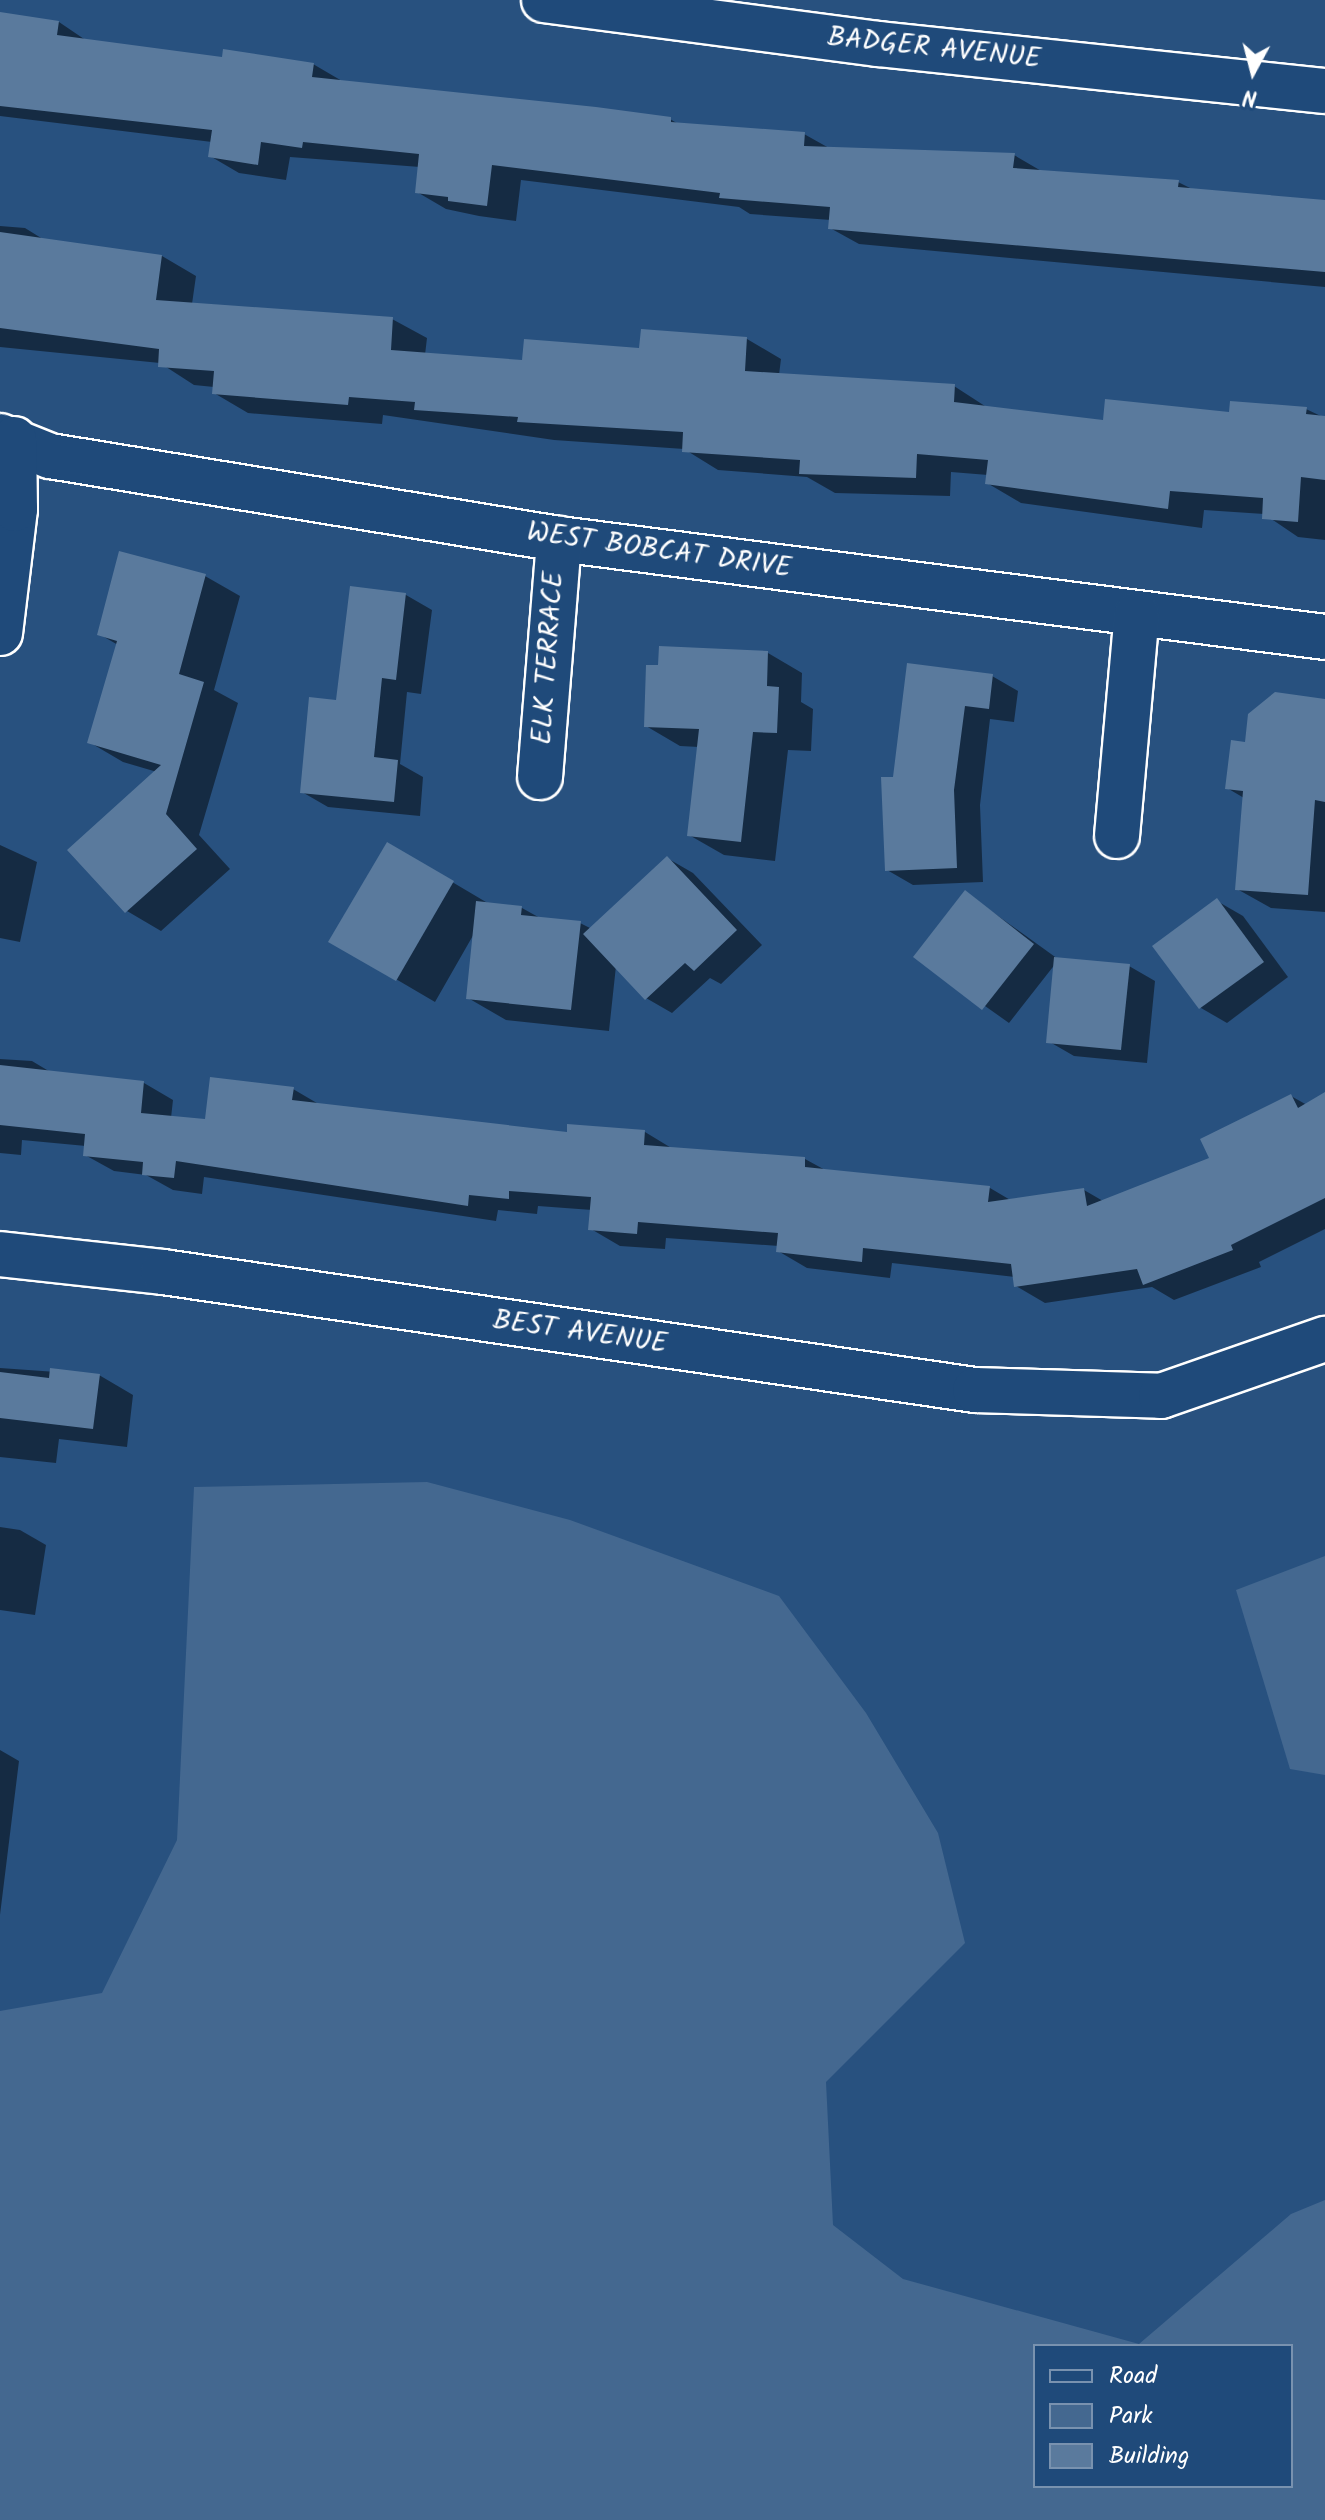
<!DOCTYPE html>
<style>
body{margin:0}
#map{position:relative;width:1325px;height:2520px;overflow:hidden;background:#28517f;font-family:Kalam,sans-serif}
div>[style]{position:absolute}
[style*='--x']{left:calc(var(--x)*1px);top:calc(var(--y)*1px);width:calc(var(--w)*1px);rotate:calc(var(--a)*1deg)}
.green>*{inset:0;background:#446890}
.shadow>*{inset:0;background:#0007}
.building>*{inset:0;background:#5a7a9d}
.roads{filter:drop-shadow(2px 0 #fff) drop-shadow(-2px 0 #fff) drop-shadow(0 2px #fff) drop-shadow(0 -2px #fff)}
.minor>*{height:44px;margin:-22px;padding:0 22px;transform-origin:22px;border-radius:22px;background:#1f4a7a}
span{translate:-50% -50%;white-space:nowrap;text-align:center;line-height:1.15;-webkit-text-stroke:6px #1f4a7a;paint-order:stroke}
.street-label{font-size:28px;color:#fff}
.legend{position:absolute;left:1033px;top:2344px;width:260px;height:144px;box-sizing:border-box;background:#1f4a7a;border:2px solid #7992af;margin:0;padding:10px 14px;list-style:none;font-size:24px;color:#fff}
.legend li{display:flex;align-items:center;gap:16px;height:40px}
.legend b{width:40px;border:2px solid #7992af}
.north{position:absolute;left:1213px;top:32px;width:80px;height:80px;-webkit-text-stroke:6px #1f4a7a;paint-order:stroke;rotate:187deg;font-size:22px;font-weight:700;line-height:32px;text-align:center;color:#fff}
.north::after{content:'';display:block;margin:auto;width:28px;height:36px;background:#fff;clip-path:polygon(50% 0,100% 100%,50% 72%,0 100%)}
</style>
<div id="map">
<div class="green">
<div style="clip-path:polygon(evenodd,427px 1482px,570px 1520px,779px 1596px,866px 1713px,938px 1833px,965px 1943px,826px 2082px,833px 2225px,903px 2279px,1139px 2344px,1291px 2214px,1325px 2200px,1325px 2520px,0 2520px,0 2011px,102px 1993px,177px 1840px,194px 1487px,427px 1482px,1291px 2346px,1291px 2486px,1035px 2486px,1035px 2346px,1291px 2346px)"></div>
<div style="clip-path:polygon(1325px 1556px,1325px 1775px,1290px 1769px,1236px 1590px)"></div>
</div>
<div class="shadow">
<div style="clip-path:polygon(0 17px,59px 22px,87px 41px,224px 60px,313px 64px,342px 81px,670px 119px,680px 125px,804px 134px,829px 148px,1014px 155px,1043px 172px,1178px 182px,1194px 190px,1325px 215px,1325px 287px,859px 244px,830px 228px,831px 220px,750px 214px,739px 207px,521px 180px,516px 221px,479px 216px,446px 209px,417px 192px,420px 167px,290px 157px,286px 180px,239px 173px,210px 156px,212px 142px,0 116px)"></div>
<div style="clip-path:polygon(0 226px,25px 228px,46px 241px,162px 256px,196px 276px,192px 304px,392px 319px,427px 338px,425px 355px,524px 362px,747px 339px,781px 359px,779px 375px,954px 386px,988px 408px,1105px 422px,1306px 409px,1325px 418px,1325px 540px,1298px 537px,1264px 514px,1204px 510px,1202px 528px,1021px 503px,987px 483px,988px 475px,951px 472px,950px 496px,835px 493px,807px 477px,718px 470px,684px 449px,554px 440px,383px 415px,382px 424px,248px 413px,214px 393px,214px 387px,194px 385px,160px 363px,0 347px)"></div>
<div style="clip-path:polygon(121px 553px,205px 576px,240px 596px,214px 690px,238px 703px,199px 835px,230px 869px,161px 931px,127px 911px,157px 772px,123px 762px,89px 742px,118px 645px,99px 634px)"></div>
<div style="clip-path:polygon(351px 588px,406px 595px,432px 610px,421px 694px,407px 692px,400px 764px,423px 777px,420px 816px,328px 807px,302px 792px,337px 702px)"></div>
<div style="clip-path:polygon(768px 653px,802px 673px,801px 702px,813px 709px,811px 751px,788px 750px,775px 861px,724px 855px,689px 835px,699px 747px,680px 746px,646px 726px)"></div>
<div style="clip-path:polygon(992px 676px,1018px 691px,1014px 722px,990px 719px,980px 805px,983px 882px,913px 885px,887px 870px,895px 778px)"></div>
<div style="clip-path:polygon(1325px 701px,1325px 912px,1271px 908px,1237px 889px,1244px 798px,1227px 788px,1246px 744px)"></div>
<div style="clip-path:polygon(388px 844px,491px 905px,522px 908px,540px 918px,580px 923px,592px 929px,667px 858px,693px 873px,762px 945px,721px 984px,710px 978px,672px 1013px,646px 998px,616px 966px,609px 1031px,506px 1020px,468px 998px,475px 932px,435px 1002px,331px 941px)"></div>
<div style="clip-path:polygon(0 845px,37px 862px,20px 942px,0 938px)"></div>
<div style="clip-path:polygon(966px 893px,1058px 959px,1129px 966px,1155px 981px,1147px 1063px,1074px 1056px,1048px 1041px,1056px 963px,1009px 1023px,916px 957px)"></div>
<div style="clip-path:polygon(1217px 901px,1243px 916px,1288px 977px,1227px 1023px,1201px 1008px,1155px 946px)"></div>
<div style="clip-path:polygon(0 1059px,32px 1061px,52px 1073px,144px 1083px,173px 1100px,171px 1118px,207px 1121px,293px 1089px,322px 1106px,569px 1134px,645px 1132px,673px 1149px,805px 1159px,827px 1171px,990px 1188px,1012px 1201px,1084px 1190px,1103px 1201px,1211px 1159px,1291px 1096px,1307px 1105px,1325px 1094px,1325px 1229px,1259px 1262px,1261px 1267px,1174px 1300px,1152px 1287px,1045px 1303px,1016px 1286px,1015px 1277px,892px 1263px,890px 1278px,807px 1268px,778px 1251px,779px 1246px,666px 1238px,665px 1249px,620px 1246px,591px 1229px,592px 1210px,538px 1206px,537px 1214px,498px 1210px,496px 1221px,204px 1177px,202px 1194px,173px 1190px,146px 1175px,114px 1171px,85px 1155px,86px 1146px,22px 1140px,21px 1155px,0 1153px)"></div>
<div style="clip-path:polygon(0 1368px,99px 1375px,133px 1395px,127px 1447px,59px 1439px,56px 1463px,0 1457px)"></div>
<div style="clip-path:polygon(0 1527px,20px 1530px,46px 1545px,35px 1615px,0 1610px)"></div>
<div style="clip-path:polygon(0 1731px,0 1750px,19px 1761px,0 1915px)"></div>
</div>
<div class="building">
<div style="clip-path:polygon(0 12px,59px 21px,57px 35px,222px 57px,223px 49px,314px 63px,312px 77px,596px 107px,671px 117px,671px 122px,805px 132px,804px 146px,1015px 153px,1013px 168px,1179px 180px,1178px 187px,1325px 200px,1325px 272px,828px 229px,830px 207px,719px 198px,720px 193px,492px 165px,487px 206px,448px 201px,448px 197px,415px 193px,419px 154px,303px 142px,302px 148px,261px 142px,258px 165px,208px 157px,212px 130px,0 106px)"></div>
<div style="clip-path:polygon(0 232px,162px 255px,156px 300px,393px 317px,391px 350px,522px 360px,524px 339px,639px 348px,641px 329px,747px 337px,745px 371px,955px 384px,954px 402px,1103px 420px,1105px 399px,1229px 412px,1230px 401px,1307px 407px,1306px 414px,1325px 416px,1325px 480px,1301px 477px,1298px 522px,1262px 519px,1263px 498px,1170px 491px,1168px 509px,985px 484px,988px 460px,917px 454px,916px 478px,799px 474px,800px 460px,682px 452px,683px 432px,517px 422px,518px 417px,414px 410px,415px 402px,349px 397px,348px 405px,212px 394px,214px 371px,158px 367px,159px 349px,0 328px)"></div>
<div style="clip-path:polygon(119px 551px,206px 574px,179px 674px,204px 682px,166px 814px,197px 849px,125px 913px,67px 850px,161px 765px,87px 743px,117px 641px,97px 635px)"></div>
<div style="clip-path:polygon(350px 586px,406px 593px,396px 680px,382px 678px,374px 757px,398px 760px,394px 802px,300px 793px,309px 697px,336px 700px)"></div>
<div style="clip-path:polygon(659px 646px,768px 651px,767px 686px,779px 687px,777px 733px,753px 732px,741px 842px,687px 836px,699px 729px,644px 727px,646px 665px,658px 665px)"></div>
<div style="clip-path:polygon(907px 663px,993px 674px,989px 709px,965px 706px,954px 790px,957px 868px,885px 871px,881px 777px,893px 777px)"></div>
<div style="clip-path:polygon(1275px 692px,1325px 699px,1325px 802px,1315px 800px,1308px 895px,1235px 890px,1243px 791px,1225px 789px,1231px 740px,1245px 742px,1248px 714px)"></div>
<div style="clip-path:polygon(387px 842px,454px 881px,396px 981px,328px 942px)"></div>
<div style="clip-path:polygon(667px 856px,737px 930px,694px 971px,685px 963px,645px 1000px,583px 934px)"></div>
<div style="clip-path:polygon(965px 890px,1034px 944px,982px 1010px,913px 957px)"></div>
<div style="clip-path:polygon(1217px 898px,1264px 962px,1199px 1009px,1152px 946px)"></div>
<div style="clip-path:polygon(476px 901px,522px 906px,521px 915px,581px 921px,571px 1010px,466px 999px)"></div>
<div style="clip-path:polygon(1054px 957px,1130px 964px,1121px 1050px,1046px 1043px)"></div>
<div style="clip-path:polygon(0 1065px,144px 1081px,141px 1113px,205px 1119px,210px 1077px,294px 1087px,292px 1100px,567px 1132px,567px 1124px,645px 1130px,644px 1145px,805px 1157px,805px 1167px,990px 1186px,988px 1202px,1084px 1188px,1087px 1206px,1209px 1158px,1200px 1139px,1291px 1094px,1298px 1108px,1325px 1092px,1325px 1198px,1231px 1245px,1233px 1250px,1143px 1285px,1137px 1269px,1014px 1287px,1011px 1264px,863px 1248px,862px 1262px,776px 1252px,778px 1233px,638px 1222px,637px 1234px,588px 1230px,591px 1197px,509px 1191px,509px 1199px,469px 1195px,468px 1206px,176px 1161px,174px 1178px,142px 1175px,143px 1162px,83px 1156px,85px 1134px,0 1125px)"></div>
<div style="clip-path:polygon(50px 1368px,100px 1374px,93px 1429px,0 1418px,0 1372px,49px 1378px)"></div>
</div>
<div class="roads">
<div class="minor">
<div style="--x:544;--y:0;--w:337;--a:7.5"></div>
<div style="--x:878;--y:44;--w:449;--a:6"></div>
<div style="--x:0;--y:436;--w:54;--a:21.8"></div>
<div style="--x:50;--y:456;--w:516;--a:9.26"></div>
<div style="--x:559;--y:539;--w:772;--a:7.29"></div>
<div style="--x:0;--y:633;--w:125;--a:-83.1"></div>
<div style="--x:15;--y:509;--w:70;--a:-90.8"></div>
<div style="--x:540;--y:777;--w:239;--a:-85.4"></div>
<div style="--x:1117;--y:836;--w:223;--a:-84.9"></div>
<div style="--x:0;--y:1254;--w:164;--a:6.3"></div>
<div style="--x:163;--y:1272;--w:821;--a:8.27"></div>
<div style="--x:975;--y:1390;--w:186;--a:1.8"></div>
<div style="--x:1161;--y:1396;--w:174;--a:-19.2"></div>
</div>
</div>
<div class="street-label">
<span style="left:934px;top:49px;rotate:6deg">BADGER AVENUE</span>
<span style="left:659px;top:551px;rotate:8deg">WEST BOBCAT DRIVE</span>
<span style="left:549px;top:658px;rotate:-86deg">ELK TERRACE</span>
<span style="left:580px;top:1333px;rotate:8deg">BEST AVENUE</span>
</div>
<ul class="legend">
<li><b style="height:10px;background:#1f4a7a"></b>Road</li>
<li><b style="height:22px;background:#446890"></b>Park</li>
<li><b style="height:22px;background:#5a7a9d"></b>Building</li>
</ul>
<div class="north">N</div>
</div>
